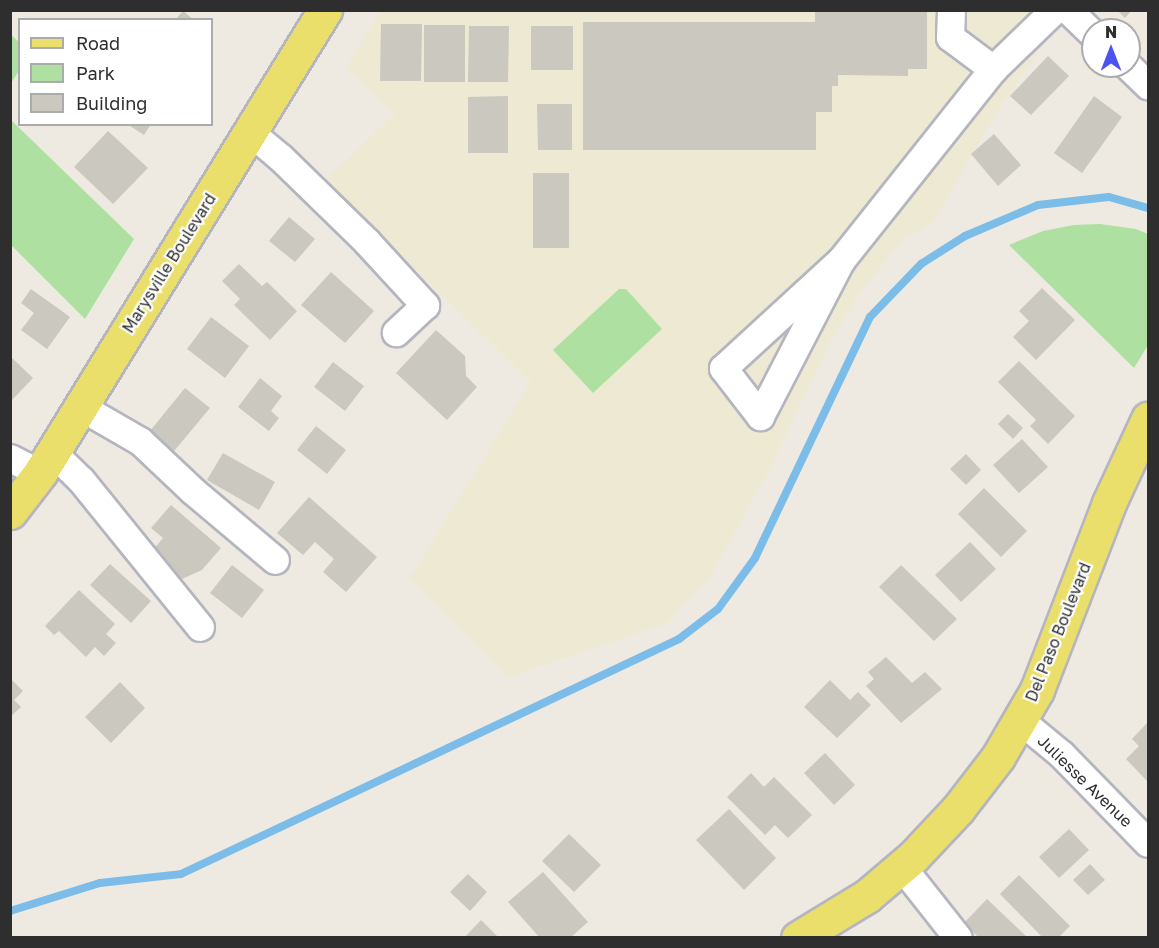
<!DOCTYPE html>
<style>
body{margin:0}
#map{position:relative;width:1159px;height:948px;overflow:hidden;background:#eeeae1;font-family:"Golos Text",sans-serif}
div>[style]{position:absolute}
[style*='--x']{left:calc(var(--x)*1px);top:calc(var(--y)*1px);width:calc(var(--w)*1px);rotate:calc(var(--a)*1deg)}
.education>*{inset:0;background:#eee9d2}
.green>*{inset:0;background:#aee1a1}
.stream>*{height:8px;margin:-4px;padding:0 4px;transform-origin:4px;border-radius:4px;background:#7bbce9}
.building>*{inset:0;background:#cac8bf}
.roads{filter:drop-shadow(2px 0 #b5b5c0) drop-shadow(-2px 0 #b5b5c0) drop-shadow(0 2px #b5b5c0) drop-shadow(0 -2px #b5b5c0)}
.minor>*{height:27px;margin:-13.5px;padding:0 13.5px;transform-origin:13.5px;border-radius:13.5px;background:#fff}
.major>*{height:33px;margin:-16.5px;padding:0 16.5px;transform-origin:16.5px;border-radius:16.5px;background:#eadf6a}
span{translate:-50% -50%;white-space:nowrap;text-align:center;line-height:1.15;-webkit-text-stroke:4.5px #fff;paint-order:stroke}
.street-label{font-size:16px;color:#2e2e2e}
.frame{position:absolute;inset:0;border:12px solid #2e2e2e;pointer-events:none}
.legend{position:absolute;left:18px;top:18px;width:195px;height:108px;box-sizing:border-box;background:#fff;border:2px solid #ababab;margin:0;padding:8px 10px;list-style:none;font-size:18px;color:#2e2e2e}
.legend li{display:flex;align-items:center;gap:12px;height:30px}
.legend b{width:30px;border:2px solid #ababab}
.north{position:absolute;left:1081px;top:18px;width:60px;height:60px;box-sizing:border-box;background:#fff;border:2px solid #ababab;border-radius:50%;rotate:0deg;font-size:16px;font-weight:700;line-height:24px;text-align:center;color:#2e2e2e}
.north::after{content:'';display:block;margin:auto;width:21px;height:27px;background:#4b52f1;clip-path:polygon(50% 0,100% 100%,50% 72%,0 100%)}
</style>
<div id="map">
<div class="education">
<div style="clip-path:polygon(1030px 10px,1052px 32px,997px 112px,934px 221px,903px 239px,857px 297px,832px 338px,770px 468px,712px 574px,667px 623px,508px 677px,410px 578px,531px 382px,325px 180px,395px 114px,346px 67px,381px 11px)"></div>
</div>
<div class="green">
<div style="clip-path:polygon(10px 34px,20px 43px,19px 71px,11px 83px)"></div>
<div style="clip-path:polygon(10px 119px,134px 239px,85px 319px,11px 245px)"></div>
<div style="clip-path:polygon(1100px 224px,1136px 229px,1148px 234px,1148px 345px,1134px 368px,1009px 245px,1043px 231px,1074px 225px)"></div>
<div style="clip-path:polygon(619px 289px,626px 289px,662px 329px,593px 393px,553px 350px)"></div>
</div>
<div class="stream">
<div style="--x:10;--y:911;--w:94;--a:-17.3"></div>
<div style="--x:100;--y:883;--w:81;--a:-6.3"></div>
<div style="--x:181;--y:874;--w:551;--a:-25.26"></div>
<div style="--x:679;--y:639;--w:49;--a:-37.6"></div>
<div style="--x:718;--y:609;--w:63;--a:-54"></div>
<div style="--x:755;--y:558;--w:267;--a:-64.5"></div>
<div style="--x:870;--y:317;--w:74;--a:-46.1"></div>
<div style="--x:921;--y:264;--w:52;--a:-32.5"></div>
<div style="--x:965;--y:236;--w:79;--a:-23"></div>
<div style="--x:1038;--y:205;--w:71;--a:-6.4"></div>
<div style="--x:1109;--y:197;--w:41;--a:15.8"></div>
</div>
<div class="building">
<div style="clip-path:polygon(815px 10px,927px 10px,927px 69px,908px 69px,908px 76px,838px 75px,838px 86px,832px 86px,832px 112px,816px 112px,816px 150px,583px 150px,583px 22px,815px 22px)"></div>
<div style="clip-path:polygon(1117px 10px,1132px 10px,1125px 18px)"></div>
<div style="clip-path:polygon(183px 11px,194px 20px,175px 20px)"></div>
<div style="clip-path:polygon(381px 24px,422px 24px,421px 81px,380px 81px)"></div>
<div style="clip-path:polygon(424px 25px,465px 25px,465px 82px,424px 82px)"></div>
<div style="clip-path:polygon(469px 26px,509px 26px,508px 82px,468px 82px)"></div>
<div style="clip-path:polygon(531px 26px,573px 26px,573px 70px,531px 70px)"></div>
<div style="clip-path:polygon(1048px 56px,1069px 76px,1031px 115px,1010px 96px)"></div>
<div style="clip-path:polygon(508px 96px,508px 153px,468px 153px,468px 97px)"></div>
<div style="clip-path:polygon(1094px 96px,1122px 117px,1082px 173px,1054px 153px)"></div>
<div style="clip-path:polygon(537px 104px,572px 104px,572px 150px,538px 150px)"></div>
<div style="clip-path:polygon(127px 124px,151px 124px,144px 135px)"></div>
<div style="clip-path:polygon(108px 131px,148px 168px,113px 204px,74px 167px)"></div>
<div style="clip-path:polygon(994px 134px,1021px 165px,998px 186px,971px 154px)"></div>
<div style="clip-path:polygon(533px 173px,569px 173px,569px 248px,533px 248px)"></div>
<div style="clip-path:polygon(289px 217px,315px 239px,295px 262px,269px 241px)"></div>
<div style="clip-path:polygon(239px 264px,262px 286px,267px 282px,297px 311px,270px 340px,234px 305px,240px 299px,222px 281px)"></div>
<div style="clip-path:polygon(331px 272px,374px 311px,345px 343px,301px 305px)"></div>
<div style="clip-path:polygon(1042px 288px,1075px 320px,1036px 360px,1013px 337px,1029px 321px,1019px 311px)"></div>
<div style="clip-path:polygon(31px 289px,70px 317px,47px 349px,21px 330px,34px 313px,21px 303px)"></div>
<div style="clip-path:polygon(211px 317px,249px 346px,225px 378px,187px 349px)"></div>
<div style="clip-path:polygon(436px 330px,465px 356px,466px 376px,477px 387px,447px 420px,396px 373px)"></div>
<div style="clip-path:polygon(10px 356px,33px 378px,10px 402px)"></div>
<div style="clip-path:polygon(1019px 361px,1075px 416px,1048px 444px,1030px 426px,1036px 420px,998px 382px)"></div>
<div style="clip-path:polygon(333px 362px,364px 386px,345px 411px,314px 387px)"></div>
<div style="clip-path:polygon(260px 378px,282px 396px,271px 411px,279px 418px,269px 431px,238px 407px)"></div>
<div style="clip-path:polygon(185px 388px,210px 408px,169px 457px,145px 437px)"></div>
<div style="clip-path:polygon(1008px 414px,1023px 428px,1013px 439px,998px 424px)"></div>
<div style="clip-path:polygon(316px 426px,346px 450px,327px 474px,297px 450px)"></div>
<div style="clip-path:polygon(1022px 439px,1048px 467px,1019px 493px,993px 465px)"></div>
<div style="clip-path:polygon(223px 453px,275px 482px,259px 510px,207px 480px)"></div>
<div style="clip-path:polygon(966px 454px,981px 470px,966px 485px,950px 469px)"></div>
<div style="clip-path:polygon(984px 488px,1027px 531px,1001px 557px,958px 514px)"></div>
<div style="clip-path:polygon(309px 497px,377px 557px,346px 592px,323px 572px,334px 559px,315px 542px,303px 555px,277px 533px)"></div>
<div style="clip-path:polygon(171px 505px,221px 548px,202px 570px,182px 579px,166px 572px,153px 550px,163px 538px,151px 528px)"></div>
<div style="clip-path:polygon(970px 542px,996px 569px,961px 602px,935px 575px)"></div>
<div style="clip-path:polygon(110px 564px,151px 601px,131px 623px,90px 585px)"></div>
<div style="clip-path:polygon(232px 565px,264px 590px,242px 618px,210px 593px)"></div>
<div style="clip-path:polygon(901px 565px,957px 619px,934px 641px,879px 587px)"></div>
<div style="clip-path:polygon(79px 590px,115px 624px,106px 634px,116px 643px,104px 656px,95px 647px,86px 657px,59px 631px,54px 635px,45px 626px)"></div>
<div style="clip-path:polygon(886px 657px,912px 683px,925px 672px,942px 689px,901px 723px,866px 686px,874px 679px,868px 672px)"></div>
<div style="clip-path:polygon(10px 678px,23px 691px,14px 700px,21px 707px,10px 717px)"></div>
<div style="clip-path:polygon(830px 680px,850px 700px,858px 692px,871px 705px,837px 738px,804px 707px)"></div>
<div style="clip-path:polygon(120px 682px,145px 708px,111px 743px,85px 717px)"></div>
<div style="clip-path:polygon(1148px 722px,1148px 782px,1126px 759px,1139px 746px,1132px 739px)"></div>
<div style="clip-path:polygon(825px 753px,855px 785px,834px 805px,804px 773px)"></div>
<div style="clip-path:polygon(751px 773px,764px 787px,774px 777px,812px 815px,788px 838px,775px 825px,765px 835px,727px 797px)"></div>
<div style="clip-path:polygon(729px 809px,776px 858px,744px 890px,696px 840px)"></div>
<div style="clip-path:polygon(1069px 829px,1089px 850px,1059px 878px,1039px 857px)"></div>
<div style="clip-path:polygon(569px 834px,601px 865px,574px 892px,542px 861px)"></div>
<div style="clip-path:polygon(1090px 864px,1105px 880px,1088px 895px,1073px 880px)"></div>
<div style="clip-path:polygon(543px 872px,588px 922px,570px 938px,540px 938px,508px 902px)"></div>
<div style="clip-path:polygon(468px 874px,487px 892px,470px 911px,450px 892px)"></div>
<div style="clip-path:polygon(1019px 875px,1070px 926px,1058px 938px,1043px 938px,1000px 894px)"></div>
<div style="clip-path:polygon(987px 899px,1028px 938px,979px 938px,964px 923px)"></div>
<div style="clip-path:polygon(481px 920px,499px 938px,464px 938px)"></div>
</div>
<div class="roads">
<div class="minor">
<div style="--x:951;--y:10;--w:27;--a:92"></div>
<div style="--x:950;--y:37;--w:54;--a:36.7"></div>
<div style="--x:1068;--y:10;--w:35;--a:44"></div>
<div style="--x:1128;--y:66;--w:28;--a:44"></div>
<div style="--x:250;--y:132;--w:39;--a:40"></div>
<div style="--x:280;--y:157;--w:122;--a:44.3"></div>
<div style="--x:367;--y:242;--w:86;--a:47.4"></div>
<div style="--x:425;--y:305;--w:40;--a:137"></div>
<div style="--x:841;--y:260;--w:160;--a:137.5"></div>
<div style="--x:723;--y:368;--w:61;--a:52.4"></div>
<div style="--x:760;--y:416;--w:176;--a:-62.6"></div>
<div style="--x:841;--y:260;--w:244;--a:-51.5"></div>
<div style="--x:993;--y:69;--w:85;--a:-44"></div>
<div style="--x:81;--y:407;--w:68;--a:30"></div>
<div style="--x:140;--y:441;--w:73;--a:43.3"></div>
<div style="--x:193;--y:491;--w:107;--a:40.1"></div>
<div style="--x:53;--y:453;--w:39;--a:44"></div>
<div style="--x:81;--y:480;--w:189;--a:51"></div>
<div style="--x:10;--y:458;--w:34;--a:27"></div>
<div style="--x:1021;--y:721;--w:52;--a:39.5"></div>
<div style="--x:1061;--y:754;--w:124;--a:45.7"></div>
<div style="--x:902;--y:867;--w:90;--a:51.7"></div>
</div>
<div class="major">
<div style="--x:10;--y:512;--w:49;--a:-52.4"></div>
<div style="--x:40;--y:473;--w:544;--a:-58.39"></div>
<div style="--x:798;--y:938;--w:81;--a:-31.3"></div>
<div style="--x:867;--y:896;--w:60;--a:-40.3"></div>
<div style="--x:913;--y:857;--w:66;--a:-46.8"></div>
<div style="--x:958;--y:809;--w:66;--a:-52.4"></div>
<div style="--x:998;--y:757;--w:78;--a:-59.8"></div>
<div style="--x:1037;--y:690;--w:200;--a:-68.9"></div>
<div style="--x:1109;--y:503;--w:93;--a:-65.1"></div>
</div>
</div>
<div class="street-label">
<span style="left:169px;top:263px;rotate:-58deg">Marysville Boulevard</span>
<span style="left:1058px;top:632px;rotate:-68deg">Del Paso Boulevard</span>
<span style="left:1085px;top:781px;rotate:44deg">Juliesse Avenue</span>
</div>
<div class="frame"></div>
<ul class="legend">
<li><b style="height:8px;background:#eadf6a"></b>Road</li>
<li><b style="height:16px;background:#aee1a1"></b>Park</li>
<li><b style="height:16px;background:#cac8bf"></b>Building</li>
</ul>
<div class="north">N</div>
</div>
